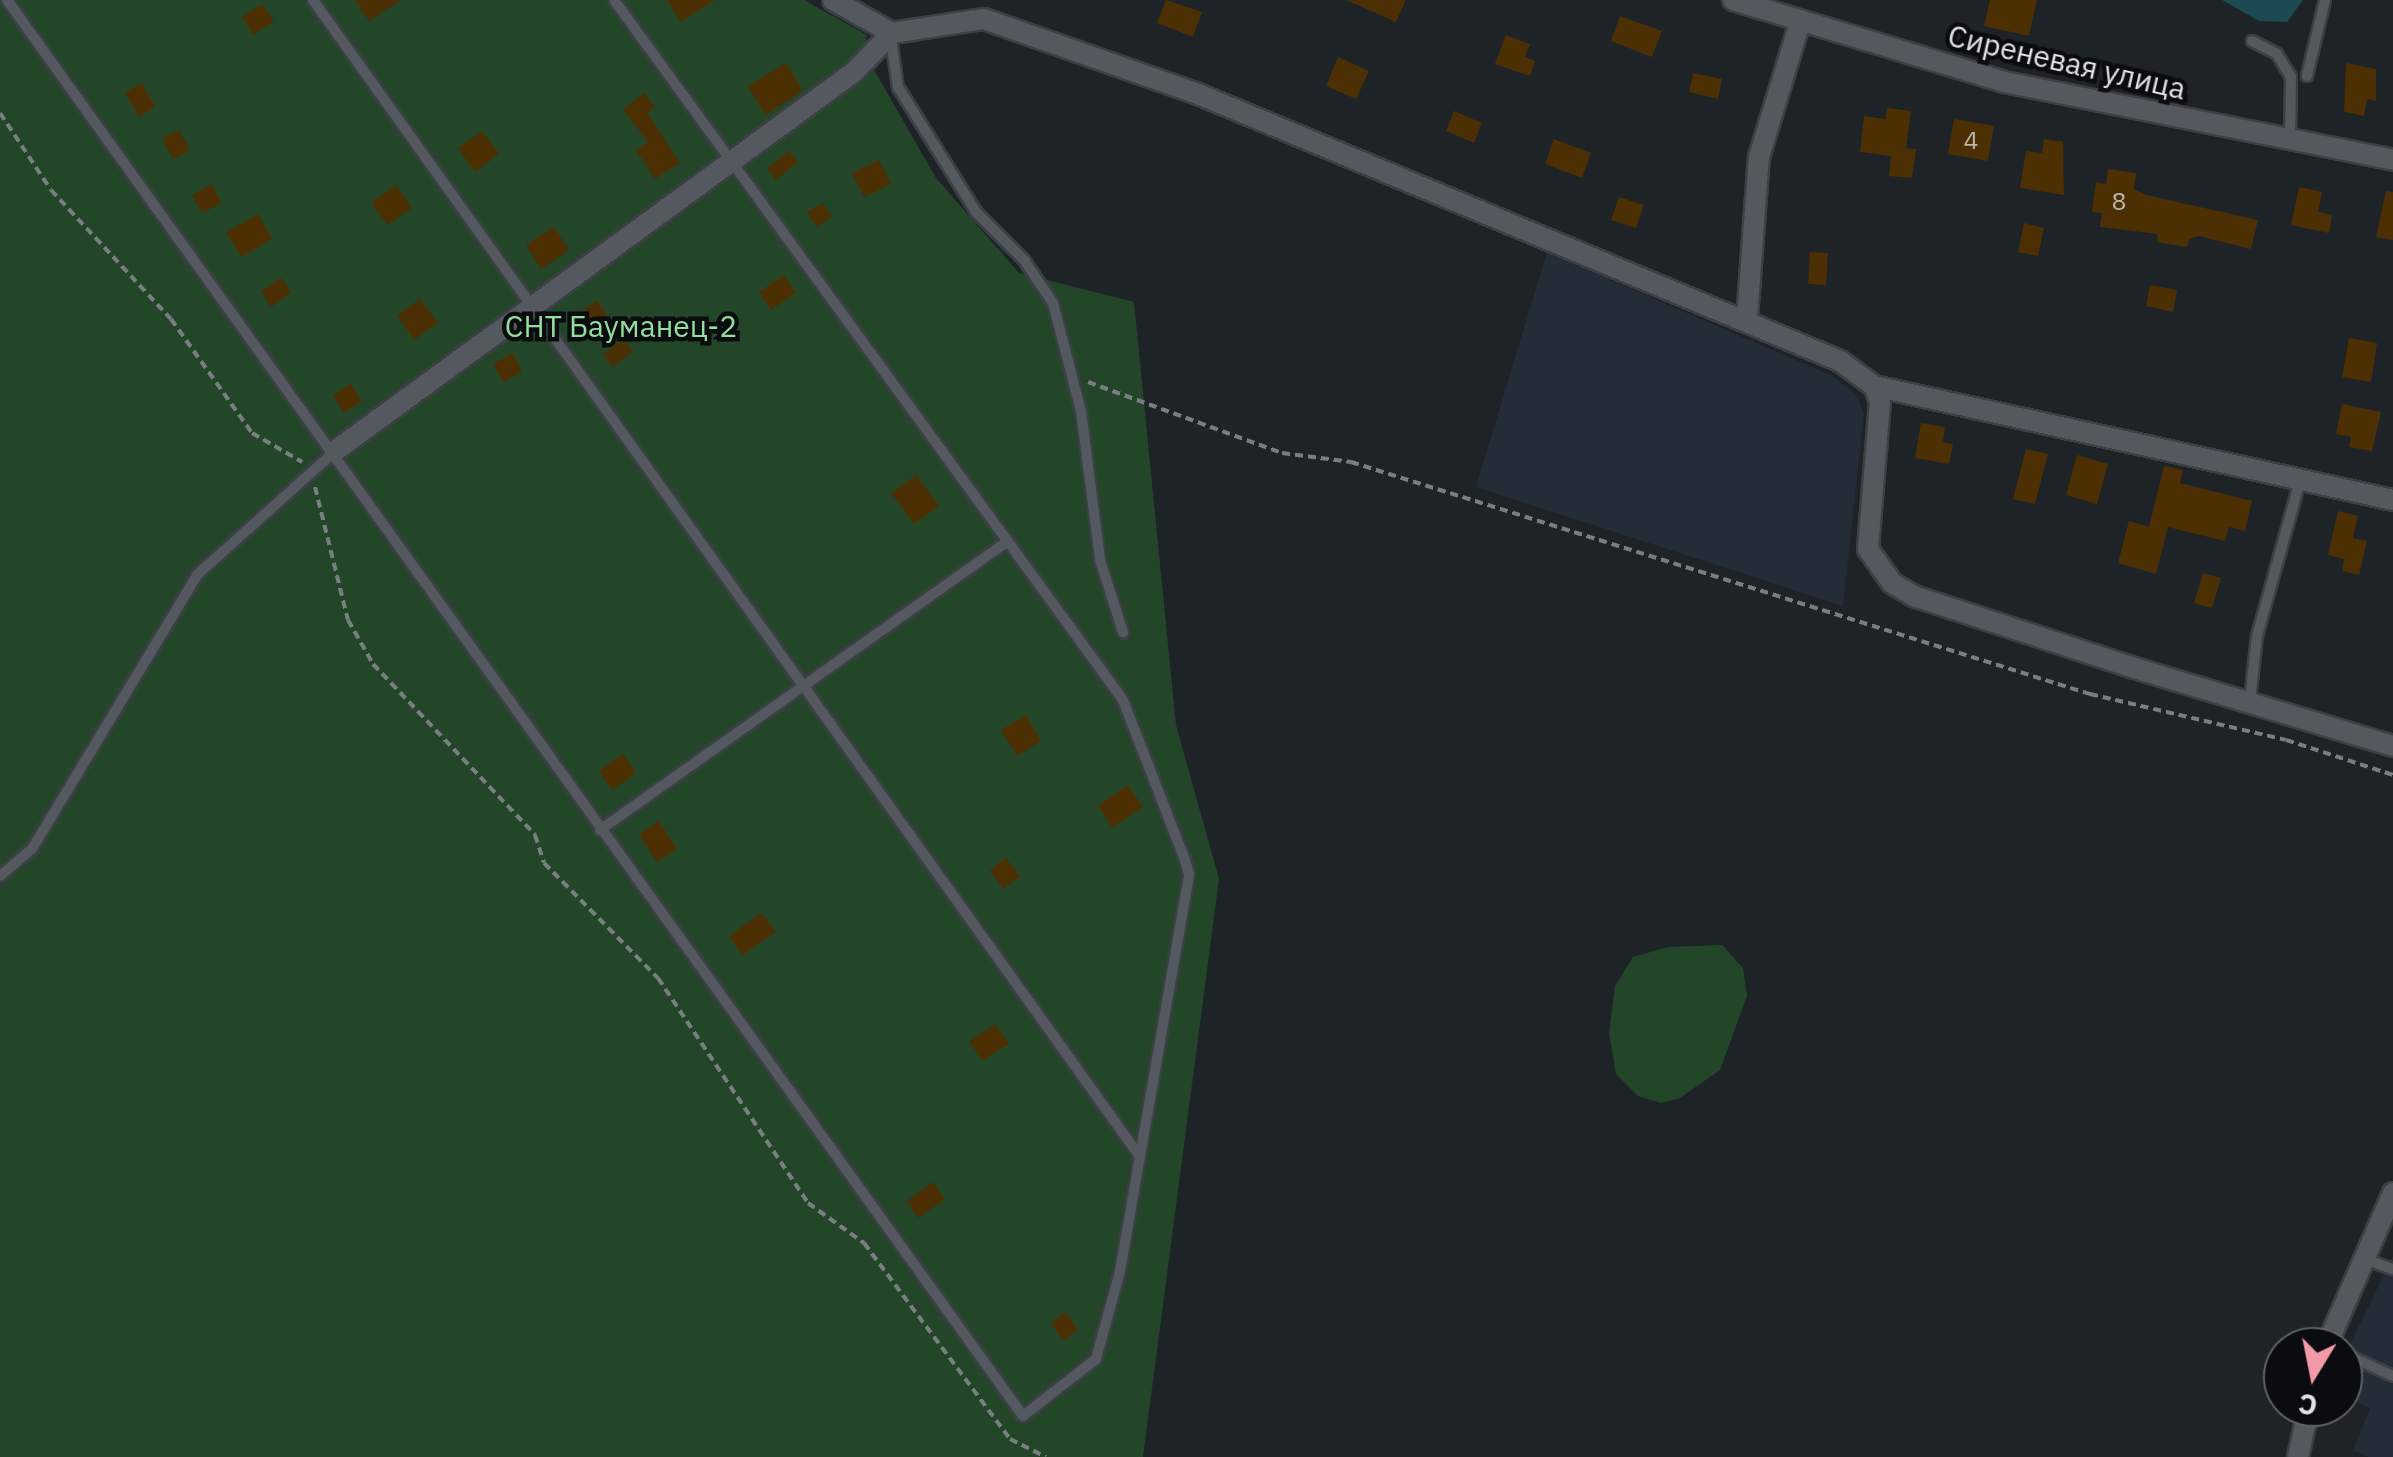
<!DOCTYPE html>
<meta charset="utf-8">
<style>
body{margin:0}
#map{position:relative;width:2393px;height:1457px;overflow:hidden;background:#1e2328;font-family:"IBM Plex Sans",sans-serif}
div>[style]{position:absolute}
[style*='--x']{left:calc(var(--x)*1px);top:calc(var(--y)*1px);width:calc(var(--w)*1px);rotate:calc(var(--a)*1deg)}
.built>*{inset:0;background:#242d37}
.green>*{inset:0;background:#234629}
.water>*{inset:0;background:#1b4a52}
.building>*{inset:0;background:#4c3003}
.path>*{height:4px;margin-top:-2px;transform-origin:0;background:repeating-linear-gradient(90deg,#797e82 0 8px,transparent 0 13px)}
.roads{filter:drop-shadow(2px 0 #3c4044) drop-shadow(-2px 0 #3c4044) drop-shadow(0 2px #3c4044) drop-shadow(0 -2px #3c4044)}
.service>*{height:10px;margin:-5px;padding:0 5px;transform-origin:5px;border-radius:5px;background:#53595f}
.minor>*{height:20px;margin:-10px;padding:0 10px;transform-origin:10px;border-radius:10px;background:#53595f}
span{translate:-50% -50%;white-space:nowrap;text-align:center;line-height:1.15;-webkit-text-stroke:9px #0a0c0f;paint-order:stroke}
.number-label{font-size:25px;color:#bab6ad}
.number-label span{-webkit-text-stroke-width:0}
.street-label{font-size:30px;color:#dfe3e6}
.park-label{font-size:30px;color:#94de9e}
.north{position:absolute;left:2263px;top:1327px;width:100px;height:100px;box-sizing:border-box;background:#0a0c0f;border:2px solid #5f6265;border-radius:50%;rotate:190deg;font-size:28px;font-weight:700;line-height:40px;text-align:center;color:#dfe3e6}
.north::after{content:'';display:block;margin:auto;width:35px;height:45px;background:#f39aa9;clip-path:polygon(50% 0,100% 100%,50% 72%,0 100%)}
</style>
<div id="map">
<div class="built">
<div style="clip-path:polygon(1547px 252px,1832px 376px,1857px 395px,1864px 415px,1843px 606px,1476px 487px)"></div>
<div style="clip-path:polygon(2393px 1256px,2393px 1457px,2369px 1457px,2353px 1450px,2370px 1409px,2352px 1398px,2343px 1401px,2343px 1359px)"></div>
</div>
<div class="green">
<div style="clip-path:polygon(0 0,804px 0,867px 35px,859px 76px,873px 68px,936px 178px,1019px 273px,1134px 302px,1176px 725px,1219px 879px,1143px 1457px,0 1457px)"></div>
<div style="clip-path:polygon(1722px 945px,1743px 968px,1747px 996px,1720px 1070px,1680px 1098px,1661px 1103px,1638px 1096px,1616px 1074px,1609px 1033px,1615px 986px,1633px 957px,1668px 947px)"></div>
</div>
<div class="water">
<div style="clip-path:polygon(2222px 0,2303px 0,2287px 22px,2259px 21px)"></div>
</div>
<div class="building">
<div style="clip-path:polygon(355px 0,401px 0,369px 21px)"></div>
<div style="clip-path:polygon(667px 0,715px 0,681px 22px)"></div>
<div style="clip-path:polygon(1166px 0,1202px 12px,1193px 37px,1157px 23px)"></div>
<div style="clip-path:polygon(1346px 0,1406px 0,1396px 22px)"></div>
<div style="clip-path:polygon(1990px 0,2037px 0,2029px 36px,1984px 26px)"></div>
<div style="clip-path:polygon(262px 4px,274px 21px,253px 35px,242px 17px)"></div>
<div style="clip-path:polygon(1620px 16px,1662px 31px,1652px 57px,1611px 41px)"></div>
<div style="clip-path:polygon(1506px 35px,1530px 44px,1525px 57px,1535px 61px,1530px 76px,1495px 64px)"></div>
<div style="clip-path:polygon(1338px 57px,1369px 71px,1356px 99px,1326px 86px)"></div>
<div style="clip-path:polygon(786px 63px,803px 91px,765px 115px,748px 86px)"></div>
<div style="clip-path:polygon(2346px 63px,2376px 69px,2376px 101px,2367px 99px,2364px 116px,2344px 112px)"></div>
<div style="clip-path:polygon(1693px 73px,1722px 79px,1718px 99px,1689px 92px)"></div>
<div style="clip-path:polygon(142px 83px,155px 107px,139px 117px,125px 93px)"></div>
<div style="clip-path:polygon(644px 93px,655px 107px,648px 113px,680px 163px,655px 179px,636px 150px,648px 142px,623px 109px)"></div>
<div style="clip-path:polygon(1887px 108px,1911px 111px,1906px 148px,1916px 149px,1912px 178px,1889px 176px,1891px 156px,1860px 152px,1864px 116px,1886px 119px)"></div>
<div style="clip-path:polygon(1454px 111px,1482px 123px,1474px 143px,1446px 131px)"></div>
<div style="clip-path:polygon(1954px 119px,1994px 126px,1988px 161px,1948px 154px)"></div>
<div style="clip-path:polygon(179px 130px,190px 150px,173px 159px,162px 138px)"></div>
<div style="clip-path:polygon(482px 131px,499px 154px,475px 172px,458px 148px)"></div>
<div style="clip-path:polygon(1554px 139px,1591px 153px,1582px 178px,1545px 164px)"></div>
<div style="clip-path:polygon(2044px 139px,2063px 142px,2064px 195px,2020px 188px,2026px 151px,2042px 153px)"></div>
<div style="clip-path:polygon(789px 151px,798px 162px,776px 180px,767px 168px)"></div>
<div style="clip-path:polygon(879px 160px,891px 184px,864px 197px,852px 173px)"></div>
<div style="clip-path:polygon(2108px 169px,2136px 173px,2134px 189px,2146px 195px,2258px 220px,2251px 249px,2199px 236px,2189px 239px,2187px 247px,2157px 242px,2158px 234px,2100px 227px,2102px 213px,2092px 212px,2096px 182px,2106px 184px)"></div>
<div style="clip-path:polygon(212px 184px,222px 203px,202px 213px,192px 195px)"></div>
<div style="clip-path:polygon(396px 185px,412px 208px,388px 225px,371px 203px)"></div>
<div style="clip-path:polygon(2299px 187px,2322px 192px,2318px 212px,2332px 215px,2329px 233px,2291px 225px)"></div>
<div style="clip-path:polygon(2386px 191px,2393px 192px,2393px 240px,2376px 237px)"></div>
<div style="clip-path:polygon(1619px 197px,1644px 205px,1636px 228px,1611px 220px)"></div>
<div style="clip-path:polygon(823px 203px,832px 217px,816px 227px,807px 212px)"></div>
<div style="clip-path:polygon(258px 214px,272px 239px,241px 257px,226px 232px)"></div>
<div style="clip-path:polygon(2024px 223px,2044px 228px,2038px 256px,2018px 252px)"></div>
<div style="clip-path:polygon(554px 227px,569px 250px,541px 269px,526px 245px)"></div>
<div style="clip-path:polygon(1810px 252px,1828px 253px,1826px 285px,1808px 284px)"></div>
<div style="clip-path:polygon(784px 275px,796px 293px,771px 310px,759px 292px)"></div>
<div style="clip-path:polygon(282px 278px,291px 293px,271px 307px,261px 291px)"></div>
<div style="clip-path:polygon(2150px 285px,2177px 290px,2173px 312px,2146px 306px)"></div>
<div style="clip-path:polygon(420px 299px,438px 323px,414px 340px,397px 315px)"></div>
<div style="clip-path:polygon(597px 300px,607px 315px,590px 327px,580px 313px)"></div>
<div style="clip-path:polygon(2349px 338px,2377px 343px,2371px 382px,2342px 377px)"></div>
<div style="clip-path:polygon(624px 339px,633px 352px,612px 367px,603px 354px)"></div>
<div style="clip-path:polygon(513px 353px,522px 372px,503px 382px,493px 364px)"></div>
<div style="clip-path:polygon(351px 384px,362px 401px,344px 413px,333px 395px)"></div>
<div style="clip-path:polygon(2342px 404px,2381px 412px,2372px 451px,2349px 447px,2351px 437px,2336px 434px)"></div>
<div style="clip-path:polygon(1921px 423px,1945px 427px,1943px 442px,1953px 444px,1949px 464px,1915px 458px)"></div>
<div style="clip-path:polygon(2026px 449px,2048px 454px,2035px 504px,2013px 499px)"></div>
<div style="clip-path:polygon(2077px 455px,2108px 464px,2097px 504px,2066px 495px)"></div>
<div style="clip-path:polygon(2164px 466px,2183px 470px,2180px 483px,2252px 501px,2245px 531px,2229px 527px,2225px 541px,2168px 527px,2156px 574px,2118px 563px,2129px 521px,2149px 527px)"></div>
<div style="clip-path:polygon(916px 475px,939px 506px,914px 524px,891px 493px)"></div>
<div style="clip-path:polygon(2338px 511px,2358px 516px,2353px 538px,2367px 541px,2359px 575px,2342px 571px,2344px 559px,2328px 555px)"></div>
<div style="clip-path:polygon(2203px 573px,2221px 578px,2212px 608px,2194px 603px)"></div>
<div style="clip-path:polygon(1026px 715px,1041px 741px,1017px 756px,1001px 730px)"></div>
<div style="clip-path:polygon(623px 754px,636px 773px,612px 790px,599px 771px)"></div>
<div style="clip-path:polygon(1128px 785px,1143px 807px,1112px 828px,1098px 805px)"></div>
<div style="clip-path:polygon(659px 821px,677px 849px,657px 862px,639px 834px)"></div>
<div style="clip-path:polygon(1006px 858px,1020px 877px,1003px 889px,990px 870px)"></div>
<div style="clip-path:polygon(762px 913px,776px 932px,742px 955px,729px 936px)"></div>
<div style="clip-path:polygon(996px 1024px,1009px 1044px,982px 1061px,969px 1041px)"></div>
<div style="clip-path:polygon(933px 1182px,945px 1199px,918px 1218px,907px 1201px)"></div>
<div style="clip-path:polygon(1066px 1312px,1078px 1330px,1063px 1341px,1051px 1323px)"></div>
</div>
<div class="path">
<div style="--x:0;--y:113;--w:92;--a:56.5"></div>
<div style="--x:51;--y:190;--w:176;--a:47.1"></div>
<div style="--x:171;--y:319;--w:140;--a:54.6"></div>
<div style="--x:252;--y:433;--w:58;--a:30.1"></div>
<div style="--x:1088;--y:382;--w:207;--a:20.1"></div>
<div style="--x:1282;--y:453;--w:70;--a:7.4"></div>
<div style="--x:1351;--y:462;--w:775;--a:17.43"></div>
<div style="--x:2090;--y:694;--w:201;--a:13.2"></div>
<div style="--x:2286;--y:740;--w:113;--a:18.1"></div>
<div style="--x:315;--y:487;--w:137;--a:76.1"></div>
<div style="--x:348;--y:620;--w:51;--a:60.4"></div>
<div style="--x:373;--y:664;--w:236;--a:46.5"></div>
<div style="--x:535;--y:835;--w:29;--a:72"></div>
<div style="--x:544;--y:863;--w:162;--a:45.3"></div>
<div style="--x:658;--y:978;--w:270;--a:56.3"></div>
<div style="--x:808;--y:1203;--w:69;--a:35.5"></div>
<div style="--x:864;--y:1243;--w:244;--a:53.3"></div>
<div style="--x:1010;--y:1439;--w:40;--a:26.6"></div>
</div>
<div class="roads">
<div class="service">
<div style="--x:7;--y:0;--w:1743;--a:54.34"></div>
<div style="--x:1023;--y:1416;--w:93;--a:-38"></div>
<div style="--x:1096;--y:1359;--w:91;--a:-74.7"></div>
<div style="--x:1120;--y:1271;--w:403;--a:-80.1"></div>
<div style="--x:1189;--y:874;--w:15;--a:-106"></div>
<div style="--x:1185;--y:860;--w:172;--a:-111.2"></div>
<div style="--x:1123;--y:700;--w:865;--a:-126.02"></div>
<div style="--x:313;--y:0;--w:1419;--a:54.44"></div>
<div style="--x:891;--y:39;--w:49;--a:81.7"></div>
<div style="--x:898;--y:87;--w:147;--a:58"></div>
<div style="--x:976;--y:212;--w:68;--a:45"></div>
<div style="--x:1024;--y:260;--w:52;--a:56"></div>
<div style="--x:1053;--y:303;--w:112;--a:75.5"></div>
<div style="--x:1081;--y:411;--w:150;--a:82.7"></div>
<div style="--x:1100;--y:560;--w:76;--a:72.3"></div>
<div style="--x:2252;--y:41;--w:28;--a:27"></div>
<div style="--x:2277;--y:54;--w:27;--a:59"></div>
<div style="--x:2291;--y:77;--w:62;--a:90.9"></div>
<div style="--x:2307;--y:76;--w:78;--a:-76.7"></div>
<div style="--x:2250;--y:701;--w:65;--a:-83.9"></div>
<div style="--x:2257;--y:636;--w:161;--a:-74.5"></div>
<div style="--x:600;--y:830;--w:496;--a:-35.3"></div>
<div style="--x:0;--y:876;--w:42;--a:-40.2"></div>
<div style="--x:32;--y:849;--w:320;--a:-58.9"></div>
<div style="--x:197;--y:575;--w:186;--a:-41.9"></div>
<div style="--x:2362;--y:1258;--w:33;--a:20"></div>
<div style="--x:2343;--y:1353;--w:55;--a:24.7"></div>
</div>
<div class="minor">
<div style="--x:833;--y:0;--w:68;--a:29.2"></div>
<div style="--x:1733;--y:0;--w:283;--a:16.8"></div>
<div style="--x:2004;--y:82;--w:397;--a:11.3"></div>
<div style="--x:1747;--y:319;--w:162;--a:-85.8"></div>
<div style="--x:1759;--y:157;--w:138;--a:-73.1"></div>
<div style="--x:1874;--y:386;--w:531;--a:12.39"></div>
<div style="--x:335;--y:451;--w:643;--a:-36.14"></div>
<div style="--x:854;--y:72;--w:54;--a:-45.7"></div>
<div style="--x:892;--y:33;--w:93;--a:-8.7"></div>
<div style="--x:984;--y:19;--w:227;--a:19.3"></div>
<div style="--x:1198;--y:94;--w:695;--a:22.58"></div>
<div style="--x:1840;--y:361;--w:42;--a:36.3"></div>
<div style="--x:1874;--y:386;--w:17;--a:69"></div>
<div style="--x:1880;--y:402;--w:147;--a:94.7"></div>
<div style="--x:1868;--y:549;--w:42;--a:54.8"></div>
<div style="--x:1892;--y:583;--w:26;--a:31"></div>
<div style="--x:1914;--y:596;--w:225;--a:18.1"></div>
<div style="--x:2128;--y:666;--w:277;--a:16.8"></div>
<div style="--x:2326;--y:1347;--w:168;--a:-66.5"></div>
<div style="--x:2298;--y:1457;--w:51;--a:-77.6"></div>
</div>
</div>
<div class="number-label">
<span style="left:1971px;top:140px">4</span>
<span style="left:2119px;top:201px">8</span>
</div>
<div class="street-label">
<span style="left:2067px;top:62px;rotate:13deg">Сиреневая улица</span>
</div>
<div class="park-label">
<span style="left:621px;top:326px">СНТ Бауманец-2</span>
</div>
<div class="north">С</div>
</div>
